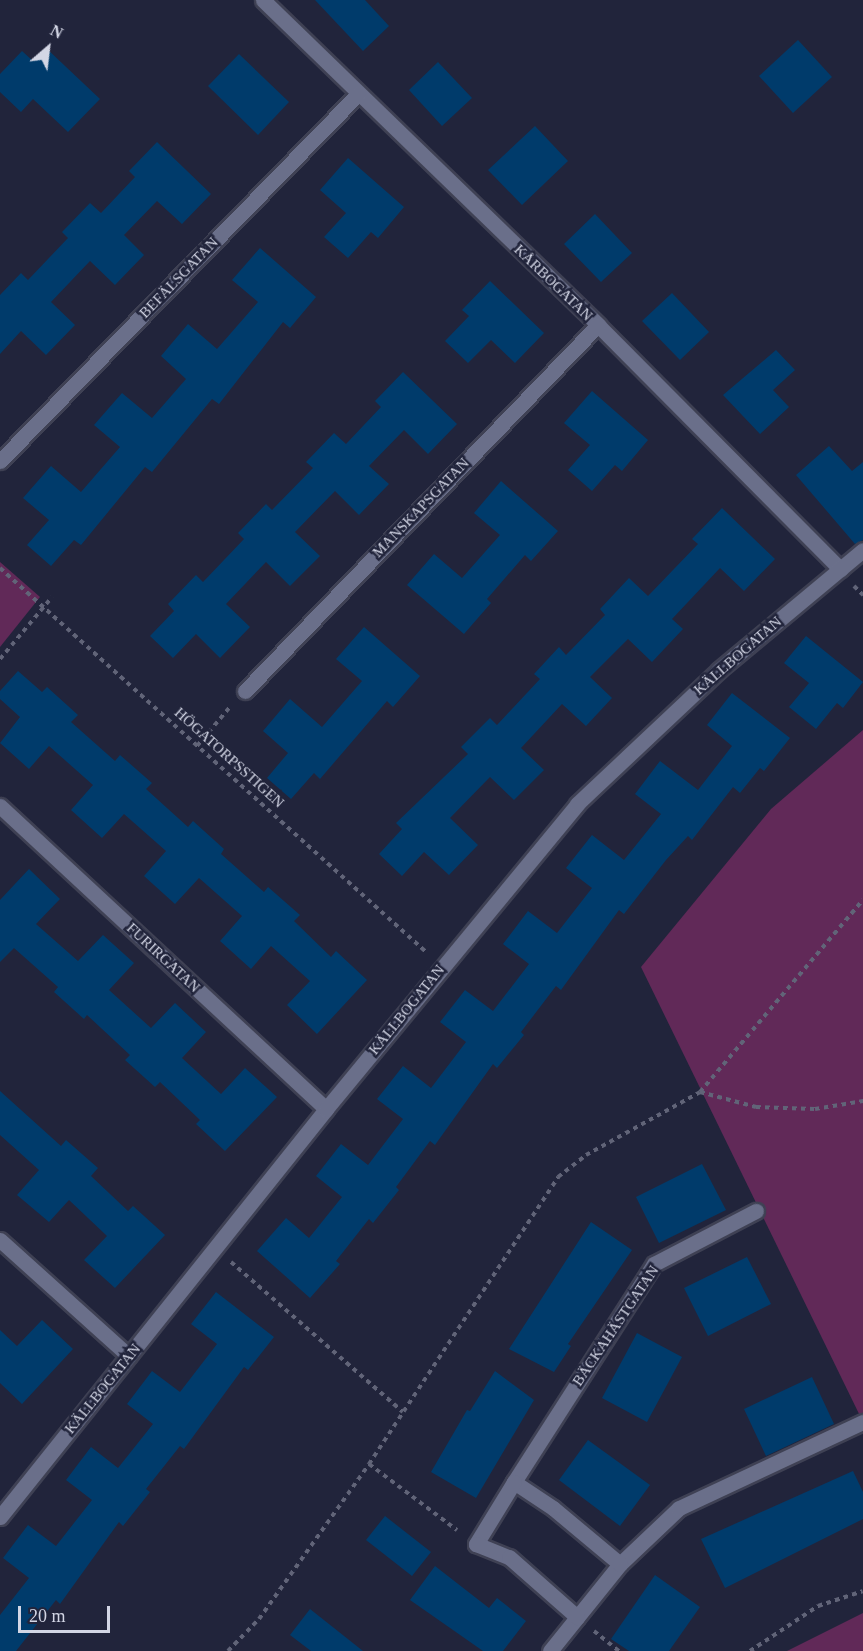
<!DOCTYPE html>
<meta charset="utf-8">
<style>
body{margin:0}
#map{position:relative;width:863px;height:1651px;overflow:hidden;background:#21243b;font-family:"Times New Roman",serif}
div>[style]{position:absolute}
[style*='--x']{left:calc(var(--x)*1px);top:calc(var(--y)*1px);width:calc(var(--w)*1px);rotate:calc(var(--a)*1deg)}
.green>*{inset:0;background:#612958}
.building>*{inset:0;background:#003b6b}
.path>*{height:4px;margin-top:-2px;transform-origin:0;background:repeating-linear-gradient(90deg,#616478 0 4.5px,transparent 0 9px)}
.roads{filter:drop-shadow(2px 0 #3f4154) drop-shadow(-2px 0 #3f4154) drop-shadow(0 2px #3f4154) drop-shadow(0 -2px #3f4154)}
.minor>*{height:15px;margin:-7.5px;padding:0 7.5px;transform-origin:7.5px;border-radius:7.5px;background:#6a6f8a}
span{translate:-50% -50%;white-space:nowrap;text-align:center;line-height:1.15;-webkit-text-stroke:5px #21243b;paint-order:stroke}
.street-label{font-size:15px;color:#d3d6e5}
.north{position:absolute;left:18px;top:18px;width:60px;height:60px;-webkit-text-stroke:4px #21243b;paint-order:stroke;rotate:28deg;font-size:16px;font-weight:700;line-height:24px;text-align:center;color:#d3d6e5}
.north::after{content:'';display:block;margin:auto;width:21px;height:27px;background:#d3d6e5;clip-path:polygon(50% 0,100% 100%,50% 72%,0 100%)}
.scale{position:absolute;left:18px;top:1606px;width:92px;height:27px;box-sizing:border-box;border:3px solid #d3d6e5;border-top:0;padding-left:8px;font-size:18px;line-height:21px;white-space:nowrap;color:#d3d6e5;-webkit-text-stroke:4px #21243b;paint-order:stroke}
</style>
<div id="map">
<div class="green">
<div style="clip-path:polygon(0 562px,40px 597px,0 647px)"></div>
<div style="clip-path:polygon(863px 730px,863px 1422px,641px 967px,771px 809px)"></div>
<div style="clip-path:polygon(863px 1613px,863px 1651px,787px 1651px)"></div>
</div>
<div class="building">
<div style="clip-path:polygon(315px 0,365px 0,389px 26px,363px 51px)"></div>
<div style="clip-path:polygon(798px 40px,832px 77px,793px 113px,759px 76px)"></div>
<div style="clip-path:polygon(46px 48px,100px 99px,68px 132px,33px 99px,21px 112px,0 92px,0 74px,22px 51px,33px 61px)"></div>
<div style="clip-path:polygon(239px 54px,289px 102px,258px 135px,208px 86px)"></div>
<div style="clip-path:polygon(438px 62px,472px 98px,442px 126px,409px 90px)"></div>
<div style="clip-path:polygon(535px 126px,568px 161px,522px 205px,488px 170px)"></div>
<div style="clip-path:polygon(157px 142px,211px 194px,182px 224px,157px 201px,124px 235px,144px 255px,115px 285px,90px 261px,51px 302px,75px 325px,46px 355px,21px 331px,0 354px,0 295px,21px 273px,28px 280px,68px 238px,62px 232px,90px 203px,101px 213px,135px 177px,129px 171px)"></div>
<div style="clip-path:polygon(348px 158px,404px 207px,378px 238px,371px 232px,348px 258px,324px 237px,346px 213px,320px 190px)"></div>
<div style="clip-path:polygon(595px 214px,632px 253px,601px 282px,564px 244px)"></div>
<div style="clip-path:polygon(260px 248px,316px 297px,290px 328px,283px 322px,219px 404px,212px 399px,152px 472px,145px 467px,81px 545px,74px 540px,51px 566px,27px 545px,49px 520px,23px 498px,51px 466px,81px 492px,120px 447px,94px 425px,122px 393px,152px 418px,186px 379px,161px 356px,188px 324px,217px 349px,258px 302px,232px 280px)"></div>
<div style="clip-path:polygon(490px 281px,544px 333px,515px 363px,491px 340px,468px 363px,445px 341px,469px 316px,462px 310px)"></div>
<div style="clip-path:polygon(672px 293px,709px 332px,680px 360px,642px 321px)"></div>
<div style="clip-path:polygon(776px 350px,795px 370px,773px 390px,789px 407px,760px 434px,723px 395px)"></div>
<div style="clip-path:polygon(403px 372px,457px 424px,428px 454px,404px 430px,369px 466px,389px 484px,359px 515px,335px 491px,295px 532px,320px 556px,290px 586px,266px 562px,226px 604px,250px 627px,220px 658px,196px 634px,173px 658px,150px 636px,174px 611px,168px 604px,196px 575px,203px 582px,244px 539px,238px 533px,266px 504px,272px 510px,313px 468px,306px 462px,334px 433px,346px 444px,381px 407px,375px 401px)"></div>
<div style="clip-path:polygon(592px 391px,648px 440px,622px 471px,615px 465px,592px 491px,568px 470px,590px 445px,564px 423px)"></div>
<div style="clip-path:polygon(829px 446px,852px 471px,863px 462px,863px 540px,855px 544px,796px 475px)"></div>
<div style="clip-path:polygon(501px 481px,558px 531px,531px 561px,525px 555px,487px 599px,491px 603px,464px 634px,407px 585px,434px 554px,462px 578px,500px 535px,474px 513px)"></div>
<div style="clip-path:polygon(722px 508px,775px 559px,744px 591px,720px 568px,672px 619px,683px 629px,652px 662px,628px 639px,590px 677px,612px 698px,586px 726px,562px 704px,521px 748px,544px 770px,514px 800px,490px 777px,450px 818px,478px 845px,449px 875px,424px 852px,402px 876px,379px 854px,402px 829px,396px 823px,468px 754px,461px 747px,490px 718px,497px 725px,540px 679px,534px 674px,559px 647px,566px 655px,605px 615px,600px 609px,629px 578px,648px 596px,698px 544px,692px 539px)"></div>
<div style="clip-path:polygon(364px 627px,420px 676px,393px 707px,387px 701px,320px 779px,314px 773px,291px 799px,267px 778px,288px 753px,263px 731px,290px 699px,322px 727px,362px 681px,336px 659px)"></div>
<div style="clip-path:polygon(806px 636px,863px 682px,843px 708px,837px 703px,816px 729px,789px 707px,809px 683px,784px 663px)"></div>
<div style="clip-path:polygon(18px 671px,42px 692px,47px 687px,78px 715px,71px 722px,115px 761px,120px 755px,152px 783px,146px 789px,188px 827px,193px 821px,224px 849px,221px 854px,264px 892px,268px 887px,300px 915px,294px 921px,331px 957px,336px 951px,367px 980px,317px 1034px,287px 1005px,310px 981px,271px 946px,251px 969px,220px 941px,242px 916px,199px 878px,175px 904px,144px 876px,166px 851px,124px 814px,102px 838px,71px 810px,93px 785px,49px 746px,29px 769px,0 743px,20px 717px,0 699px,0 691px)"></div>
<div style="clip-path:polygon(732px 693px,790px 738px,764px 771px,760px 768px,740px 793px,733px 787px,692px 840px,688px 836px,666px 860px,624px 914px,619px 910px,561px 990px,556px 986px,521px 1032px,524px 1035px,497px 1068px,493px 1064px,435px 1145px,430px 1141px,396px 1187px,399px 1190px,373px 1223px,369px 1219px,336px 1261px,340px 1264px,310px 1298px,257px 1251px,286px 1218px,309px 1238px,342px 1197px,316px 1176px,341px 1144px,368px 1165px,403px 1119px,377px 1099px,403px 1066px,431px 1088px,466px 1042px,440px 1022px,465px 990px,493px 1011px,529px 964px,503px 944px,528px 911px,557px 933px,592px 888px,566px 868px,592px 835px,624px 860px,661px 814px,635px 794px,660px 761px,698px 790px,732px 746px,707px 725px)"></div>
<div style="clip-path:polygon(29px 869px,60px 899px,36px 924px,78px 961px,103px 935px,134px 963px,109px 990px,151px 1028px,175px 1003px,206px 1032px,182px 1058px,221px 1094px,245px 1068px,277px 1097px,225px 1151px,196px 1124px,200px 1120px,160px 1082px,155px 1087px,125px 1060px,130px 1055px,87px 1015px,84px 1019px,54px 992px,58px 987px,14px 948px,0 962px,0 900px)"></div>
<div style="clip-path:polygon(0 1091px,61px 1146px,66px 1140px,98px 1168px,91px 1176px,128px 1211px,133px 1206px,165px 1235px,115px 1288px,84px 1260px,107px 1236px,69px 1200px,49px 1222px,17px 1195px,39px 1170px,0 1135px)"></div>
<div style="clip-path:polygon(702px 1164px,726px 1210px,659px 1243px,636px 1197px)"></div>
<div style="clip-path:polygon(591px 1222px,632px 1250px,568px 1344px,571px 1346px,554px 1372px,509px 1349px)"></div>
<div style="clip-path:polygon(747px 1257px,771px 1304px,708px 1336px,684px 1288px)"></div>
<div style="clip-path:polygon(216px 1292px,274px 1337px,248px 1370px,244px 1367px,184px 1449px,180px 1446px,146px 1489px,150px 1492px,123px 1526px,119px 1522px,60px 1604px,56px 1600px,16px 1651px,0 1651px,0 1615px,29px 1578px,3px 1558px,28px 1525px,56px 1546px,92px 1500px,66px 1480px,91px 1447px,118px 1468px,153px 1424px,127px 1404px,152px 1371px,180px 1392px,217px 1344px,191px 1324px)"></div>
<div style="clip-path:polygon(42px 1320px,73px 1349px,22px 1404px,0 1383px,0 1330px,17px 1346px)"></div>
<div style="clip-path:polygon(637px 1333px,682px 1357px,647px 1422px,602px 1398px)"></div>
<div style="clip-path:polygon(495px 1371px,534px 1400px,476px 1498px,431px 1472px,467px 1410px,470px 1411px)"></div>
<div style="clip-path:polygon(812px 1377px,834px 1424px,766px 1456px,744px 1409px)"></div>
<div style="clip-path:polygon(588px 1440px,650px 1485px,620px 1526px,559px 1480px)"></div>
<div style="clip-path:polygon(853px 1471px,863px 1492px,863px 1519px,725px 1588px,701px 1539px)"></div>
<div style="clip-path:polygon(385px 1516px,431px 1552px,412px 1576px,366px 1540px)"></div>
<div style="clip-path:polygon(435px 1566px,489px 1608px,497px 1598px,526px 1621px,503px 1651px,483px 1651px,410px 1600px)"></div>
<div style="clip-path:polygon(655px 1575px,700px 1607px,669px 1651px,629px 1651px,611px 1639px)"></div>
<div style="clip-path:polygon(310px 1609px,363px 1651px,311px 1651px,290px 1635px)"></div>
</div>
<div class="path">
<div style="--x:0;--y:568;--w:574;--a:42.03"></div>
<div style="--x:854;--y:586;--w:13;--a:45"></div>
<div style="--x:0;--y:659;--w:81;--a:-50"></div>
<div style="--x:197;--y:746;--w:51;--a:-49.8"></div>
<div style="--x:700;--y:1092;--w:58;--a:15"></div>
<div style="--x:756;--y:1107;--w:59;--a:1.9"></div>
<div style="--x:815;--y:1109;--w:49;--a:-9.5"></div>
<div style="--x:231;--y:1262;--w:228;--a:41.1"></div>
<div style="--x:369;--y:1464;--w:110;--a:36.9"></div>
<div style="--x:594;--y:1631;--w:32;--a:39"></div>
<div style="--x:228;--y:1651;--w:45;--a:-45.9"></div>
<div style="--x:259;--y:1619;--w:190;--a:-54.6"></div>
<div style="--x:369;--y:1464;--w:344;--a:-56.6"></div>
<div style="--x:558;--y:1177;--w:36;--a:-38"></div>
<div style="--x:586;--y:1155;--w:130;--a:-28.9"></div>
<div style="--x:700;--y:1092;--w:252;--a:-49.7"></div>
<div style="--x:750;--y:1651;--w:82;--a:-33.5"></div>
<div style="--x:818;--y:1606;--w:47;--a:-18.4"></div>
</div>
<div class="roads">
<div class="minor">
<div style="--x:263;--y:0;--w:467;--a:44.1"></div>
<div style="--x:598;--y:325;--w:344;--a:45.2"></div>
<div style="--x:0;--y:461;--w:513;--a:-45.71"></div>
<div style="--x:245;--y:691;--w:508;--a:-46.04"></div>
<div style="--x:0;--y:806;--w:445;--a:42.9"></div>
<div style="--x:0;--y:1240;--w:173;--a:42"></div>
<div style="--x:514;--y:1482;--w:259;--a:-57.3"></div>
<div style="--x:654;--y:1264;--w:115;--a:-27.5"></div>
<div style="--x:0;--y:1517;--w:522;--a:-51.37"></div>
<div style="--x:326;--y:1109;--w:395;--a:-50.5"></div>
<div style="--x:577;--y:804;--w:195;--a:-43.3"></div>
<div style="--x:719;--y:670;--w:187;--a:-39.8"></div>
<div style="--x:620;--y:1564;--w:81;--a:-43.5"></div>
<div style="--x:679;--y:1508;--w:203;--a:-25.1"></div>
<div style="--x:550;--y:1651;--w:112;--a:-51.2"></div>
<div style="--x:620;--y:1564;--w:87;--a:-140.1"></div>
<div style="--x:553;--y:1508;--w:47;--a:-146.3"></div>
<div style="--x:514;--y:1482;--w:73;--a:121.5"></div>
<div style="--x:476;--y:1544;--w:35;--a:22"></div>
<div style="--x:509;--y:1557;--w:91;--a:41.4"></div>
</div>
</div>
<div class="street-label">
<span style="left:179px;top:278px;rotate:-46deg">BEFÄLSGATAN</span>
<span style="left:553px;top:283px;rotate:44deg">KÅRBOGATAN</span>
<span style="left:421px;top:508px;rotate:-46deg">MANSKAPSGATAN</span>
<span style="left:738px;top:656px;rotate:-41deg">KÄLLBOGATAN</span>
<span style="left:229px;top:758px;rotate:42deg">HÖGATORPSSTIGEN</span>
<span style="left:163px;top:958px;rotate:43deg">FURIRGATAN</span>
<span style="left:407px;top:1010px;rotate:-51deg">KÄLLBOGATAN</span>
<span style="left:616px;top:1326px;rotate:-56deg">BÄCKAHÄSTGATAN</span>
<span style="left:103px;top:1389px;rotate:-51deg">KÄLLBOGATAN</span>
</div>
<div class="north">N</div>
<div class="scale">20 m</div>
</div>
